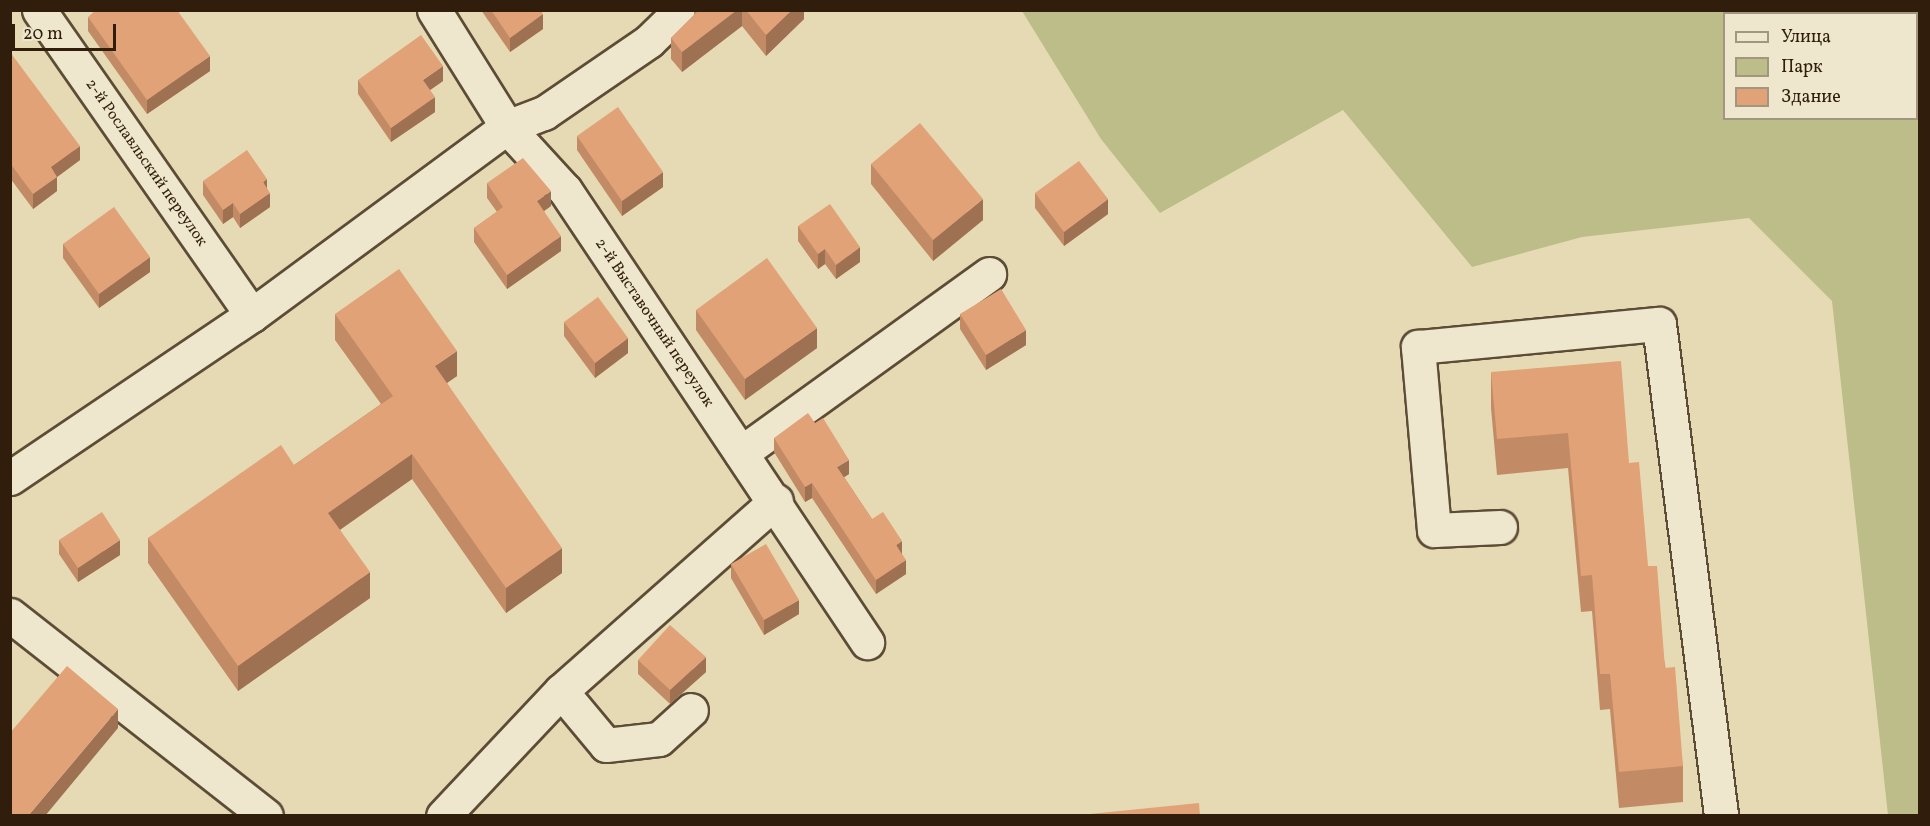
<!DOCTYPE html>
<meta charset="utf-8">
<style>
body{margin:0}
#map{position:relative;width:1930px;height:826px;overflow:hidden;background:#e5dab3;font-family:Vollkorn,serif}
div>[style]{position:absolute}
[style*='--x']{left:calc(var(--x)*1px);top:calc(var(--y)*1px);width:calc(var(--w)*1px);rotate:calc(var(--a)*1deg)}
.green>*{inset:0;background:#bcbd88}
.roads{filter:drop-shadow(2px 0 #5d4c36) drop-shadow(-2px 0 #5d4c36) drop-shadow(0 2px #5d4c36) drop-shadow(0 -2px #5d4c36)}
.minor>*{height:33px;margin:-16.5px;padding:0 16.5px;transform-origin:16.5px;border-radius:16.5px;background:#eee7ce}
.wall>*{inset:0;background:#c28b66}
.shaded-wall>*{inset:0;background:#9e7153}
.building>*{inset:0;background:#e1a277}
span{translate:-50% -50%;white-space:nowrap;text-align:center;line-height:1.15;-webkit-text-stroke:4.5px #eee7ce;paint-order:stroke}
.street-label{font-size:16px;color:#301d0c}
.frame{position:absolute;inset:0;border:12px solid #301d0c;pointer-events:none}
.legend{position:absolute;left:1723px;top:12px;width:195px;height:108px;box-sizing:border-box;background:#eee7ce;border:2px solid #a29680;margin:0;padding:8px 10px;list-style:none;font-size:18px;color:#301d0c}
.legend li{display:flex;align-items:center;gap:12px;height:30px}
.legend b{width:30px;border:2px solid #a29680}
.scale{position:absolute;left:12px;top:24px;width:104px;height:27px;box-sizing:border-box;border:3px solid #301d0c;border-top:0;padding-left:8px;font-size:18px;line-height:21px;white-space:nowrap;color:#301d0c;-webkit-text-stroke:4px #eee7ce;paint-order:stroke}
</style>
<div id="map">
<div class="green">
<div style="clip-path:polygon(evenodd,1022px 11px,1919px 11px,1919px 815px,1888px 815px,1832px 301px,1749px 218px,1582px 237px,1472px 267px,1343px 110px,1160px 213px,1101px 139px,1022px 11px,1724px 14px,1916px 14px,1916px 118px,1724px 118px,1724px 14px)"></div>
</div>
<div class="roads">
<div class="minor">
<div style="--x:39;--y:10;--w:372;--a:55.1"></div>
<div style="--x:434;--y:10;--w:138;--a:58"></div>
<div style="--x:507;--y:127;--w:86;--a:47.4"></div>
<div style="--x:565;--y:190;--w:544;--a:56.25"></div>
<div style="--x:741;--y:453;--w:306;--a:-35.8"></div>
<div style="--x:10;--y:478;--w:292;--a:-34"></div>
<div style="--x:252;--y:315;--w:317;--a:-36.4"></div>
<div style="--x:507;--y:127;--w:40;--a:-21"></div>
<div style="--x:544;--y:113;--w:127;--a:-34.4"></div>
<div style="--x:649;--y:41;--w:45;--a:-44.1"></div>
<div style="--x:1500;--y:527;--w:66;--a:177.4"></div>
<div style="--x:1434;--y:530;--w:184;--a:-95"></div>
<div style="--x:1418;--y:347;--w:242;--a:-5.5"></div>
<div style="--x:1659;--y:324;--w:496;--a:82.8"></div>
<div style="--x:10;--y:615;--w:325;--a:38.1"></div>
<div style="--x:561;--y:691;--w:70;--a:50.2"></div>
<div style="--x:606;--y:745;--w:53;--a:-6.5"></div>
<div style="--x:659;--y:739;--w:43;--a:-42.2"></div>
<div style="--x:443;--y:816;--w:172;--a:-46.7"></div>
<div style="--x:561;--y:691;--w:287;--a:-41.5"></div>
</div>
</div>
<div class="wall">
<div style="clip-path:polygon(481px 10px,541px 10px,543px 29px,510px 52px)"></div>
<div style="clip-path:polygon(694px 10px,804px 10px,804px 19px,766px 56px,742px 26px,682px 72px,671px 59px,671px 38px,694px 15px)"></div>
<div style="clip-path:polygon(88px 17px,210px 71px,147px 114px,88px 31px)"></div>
<div style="clip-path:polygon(10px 52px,80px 160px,57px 177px,57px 191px,33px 209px,10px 178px)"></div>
<div style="clip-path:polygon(358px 80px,443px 81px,430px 90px,435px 112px,391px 142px,358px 94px)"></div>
<div style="clip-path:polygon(577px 136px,663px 187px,622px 216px,577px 150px)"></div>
<div style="clip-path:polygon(871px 164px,983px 220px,933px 261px,871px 184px)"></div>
<div style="clip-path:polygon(203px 181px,267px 188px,270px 207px,240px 228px,233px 217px,223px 224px,203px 195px)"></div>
<div style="clip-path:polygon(487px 183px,551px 206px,544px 211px,561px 251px,507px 289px,474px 242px,474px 228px,497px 212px,487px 198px)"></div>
<div style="clip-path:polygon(1035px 193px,1108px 214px,1064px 246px,1035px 208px)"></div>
<div style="clip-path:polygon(798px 226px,860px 262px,836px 279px,825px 264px,818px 269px,798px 241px)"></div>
<div style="clip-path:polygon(63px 244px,150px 272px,99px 308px,63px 258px)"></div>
<div style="clip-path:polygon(696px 310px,817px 348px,745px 400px,696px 330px)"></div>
<div style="clip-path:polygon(335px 314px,457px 376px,447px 383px,562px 573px,506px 613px,412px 479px,340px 530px,370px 598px,238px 691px,148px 563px,148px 538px,294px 465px,381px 404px,335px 340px)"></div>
<div style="clip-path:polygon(960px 314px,1026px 345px,986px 370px,960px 329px)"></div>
<div style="clip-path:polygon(564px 322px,628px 353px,595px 378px,564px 336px)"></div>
<div style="clip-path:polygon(1491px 372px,1629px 463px,1683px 766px,1683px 802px,1619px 808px,1610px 709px,1600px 710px,1592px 611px,1581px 612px,1568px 468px,1497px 475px,1491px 408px)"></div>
<div style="clip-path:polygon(774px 438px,849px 474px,844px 477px,872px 519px,902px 554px,906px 574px,876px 594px,812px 498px,805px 502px,774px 452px)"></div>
<div style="clip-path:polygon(59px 540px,120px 555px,78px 582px,59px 554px)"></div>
<div style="clip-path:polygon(731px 564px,799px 614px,764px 635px,731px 578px)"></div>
<div style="clip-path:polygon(638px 660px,706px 672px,670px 704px,638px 674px)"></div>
</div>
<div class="shaded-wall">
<div style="clip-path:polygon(737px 10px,742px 10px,742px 26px,682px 72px,682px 52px)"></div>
<div style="clip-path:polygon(792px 10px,804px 10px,804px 19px,766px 56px,766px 35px)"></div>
<div style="clip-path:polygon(543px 14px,543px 29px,510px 52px,510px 38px)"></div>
<div style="clip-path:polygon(210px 56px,210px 71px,147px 114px,147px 100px)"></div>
<div style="clip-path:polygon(443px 66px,443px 81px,423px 95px,423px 80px)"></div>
<div style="clip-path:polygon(435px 97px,435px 112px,391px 142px,391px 128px)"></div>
<div style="clip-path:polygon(80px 146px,80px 160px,57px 177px,57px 191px,33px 209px,33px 194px,51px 167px)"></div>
<div style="clip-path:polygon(663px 172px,663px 187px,622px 216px,622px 201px)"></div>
<div style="clip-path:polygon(267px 179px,267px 193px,263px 182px)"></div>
<div style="clip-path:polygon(551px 191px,551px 206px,537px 216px,537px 201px)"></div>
<div style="clip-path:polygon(270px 193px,270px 207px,240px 228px,240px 214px)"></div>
<div style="clip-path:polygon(983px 199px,983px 220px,933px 261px,933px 240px)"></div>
<div style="clip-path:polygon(1108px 199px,1108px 214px,1064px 246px,1064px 232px)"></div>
<div style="clip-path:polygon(233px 203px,233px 217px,223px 224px,223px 210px)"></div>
<div style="clip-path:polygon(561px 236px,561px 251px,507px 289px,507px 275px)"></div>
<div style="clip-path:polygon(860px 247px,860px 262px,836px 279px,836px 265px)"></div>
<div style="clip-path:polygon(825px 249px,825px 264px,818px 269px,818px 254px)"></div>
<div style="clip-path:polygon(150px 257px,150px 272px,99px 308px,99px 294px)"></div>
<div style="clip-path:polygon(817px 328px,817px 348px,745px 400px,745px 379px)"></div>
<div style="clip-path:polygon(1026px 330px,1026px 345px,986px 370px,986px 355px)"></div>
<div style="clip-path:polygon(628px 338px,628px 353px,595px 378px,595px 363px)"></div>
<div style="clip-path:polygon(457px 351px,457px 376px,435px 391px,435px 366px)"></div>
<div style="clip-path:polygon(412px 454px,412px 479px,328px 538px,328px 513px)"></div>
<div style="clip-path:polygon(849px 460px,849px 474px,837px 482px,837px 467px)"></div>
<div style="clip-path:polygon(812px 483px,812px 498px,805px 502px,805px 487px)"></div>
<div style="clip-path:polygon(120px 540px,120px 555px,78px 582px,78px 568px)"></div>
<div style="clip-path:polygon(902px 541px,902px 556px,896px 545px)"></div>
<div style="clip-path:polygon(562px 548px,562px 573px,506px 613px,506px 588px)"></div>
<div style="clip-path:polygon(906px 560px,906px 574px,876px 594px,876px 580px)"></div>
<div style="clip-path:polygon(370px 572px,370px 598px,238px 691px,238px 666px)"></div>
<div style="clip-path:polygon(799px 600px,799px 614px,764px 635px,764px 620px)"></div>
<div style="clip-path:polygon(706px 657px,706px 672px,670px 704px,670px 690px)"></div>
<div style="clip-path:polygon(118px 709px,118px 728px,45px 816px,28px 816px)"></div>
</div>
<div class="building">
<div style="clip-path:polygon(96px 10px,177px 10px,210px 56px,147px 100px,88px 17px)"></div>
<div style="clip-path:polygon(491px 10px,541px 10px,543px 14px,510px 38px)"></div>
<div style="clip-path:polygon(699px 10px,737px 10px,682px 52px,671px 38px)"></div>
<div style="clip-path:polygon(746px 10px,792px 10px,766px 35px)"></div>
<div style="clip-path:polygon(421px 35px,443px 66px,423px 80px,435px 97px,391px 128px,358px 80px)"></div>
<div style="clip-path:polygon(10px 52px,80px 146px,51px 167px,57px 177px,33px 194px,10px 163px)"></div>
<div style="clip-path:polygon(618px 107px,663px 172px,622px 201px,577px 136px)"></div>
<div style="clip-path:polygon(920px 123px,983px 199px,933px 240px,871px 164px)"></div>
<div style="clip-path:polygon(247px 150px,267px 179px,263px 182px,270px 193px,240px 214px,233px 203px,223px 210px,203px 181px)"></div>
<div style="clip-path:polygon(523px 158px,551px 191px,537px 201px,561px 236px,507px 275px,474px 228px,503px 207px,487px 183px)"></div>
<div style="clip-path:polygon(1079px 161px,1108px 199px,1064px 232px,1035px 193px)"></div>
<div style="clip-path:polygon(830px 204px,860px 247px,836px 265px,825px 249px,818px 254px,798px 226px)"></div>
<div style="clip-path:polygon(114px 207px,150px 257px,99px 294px,63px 244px)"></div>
<div style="clip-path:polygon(767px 258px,817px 328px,745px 379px,696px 310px)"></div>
<div style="clip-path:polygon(399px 269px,457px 351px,435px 366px,562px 548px,506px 588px,412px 454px,328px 513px,370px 572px,238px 666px,148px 538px,281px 445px,294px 465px,393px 396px,335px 314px)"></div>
<div style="clip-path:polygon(1001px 289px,1026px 330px,986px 355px,960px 314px)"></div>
<div style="clip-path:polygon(598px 297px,628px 338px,595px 363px,564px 322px)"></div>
<div style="clip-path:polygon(1621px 361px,1629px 463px,1639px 462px,1648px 566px,1657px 566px,1665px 668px,1675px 667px,1683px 766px,1619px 772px,1610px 674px,1600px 674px,1592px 575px,1581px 576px,1568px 433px,1497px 439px,1491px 372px)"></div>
<div style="clip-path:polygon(808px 413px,815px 423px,823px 418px,849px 460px,837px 467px,872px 519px,883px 512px,902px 541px,896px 545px,906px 560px,876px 580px,812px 483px,805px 487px,774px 438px)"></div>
<div style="clip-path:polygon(102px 512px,120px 540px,78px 568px,59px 540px)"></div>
<div style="clip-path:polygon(766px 544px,799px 600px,764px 620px,731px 564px)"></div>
<div style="clip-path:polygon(670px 625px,706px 657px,670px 690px,638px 660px)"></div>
<div style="clip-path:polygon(67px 666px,118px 709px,28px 816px,10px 816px,10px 733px)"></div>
<div style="clip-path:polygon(1199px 803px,1200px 816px,1070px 816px)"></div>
</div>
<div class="street-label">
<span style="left:146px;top:163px;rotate:55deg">2-й Рославльский переулок</span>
<span style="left:654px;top:323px;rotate:56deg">2-й Выставочный переулок</span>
</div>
<div class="frame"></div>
<ul class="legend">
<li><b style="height:8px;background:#eee7ce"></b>Улица</li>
<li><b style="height:16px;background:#bcbd88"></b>Парк</li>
<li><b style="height:16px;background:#e1a277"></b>Здание</li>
</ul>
<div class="scale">20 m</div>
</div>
